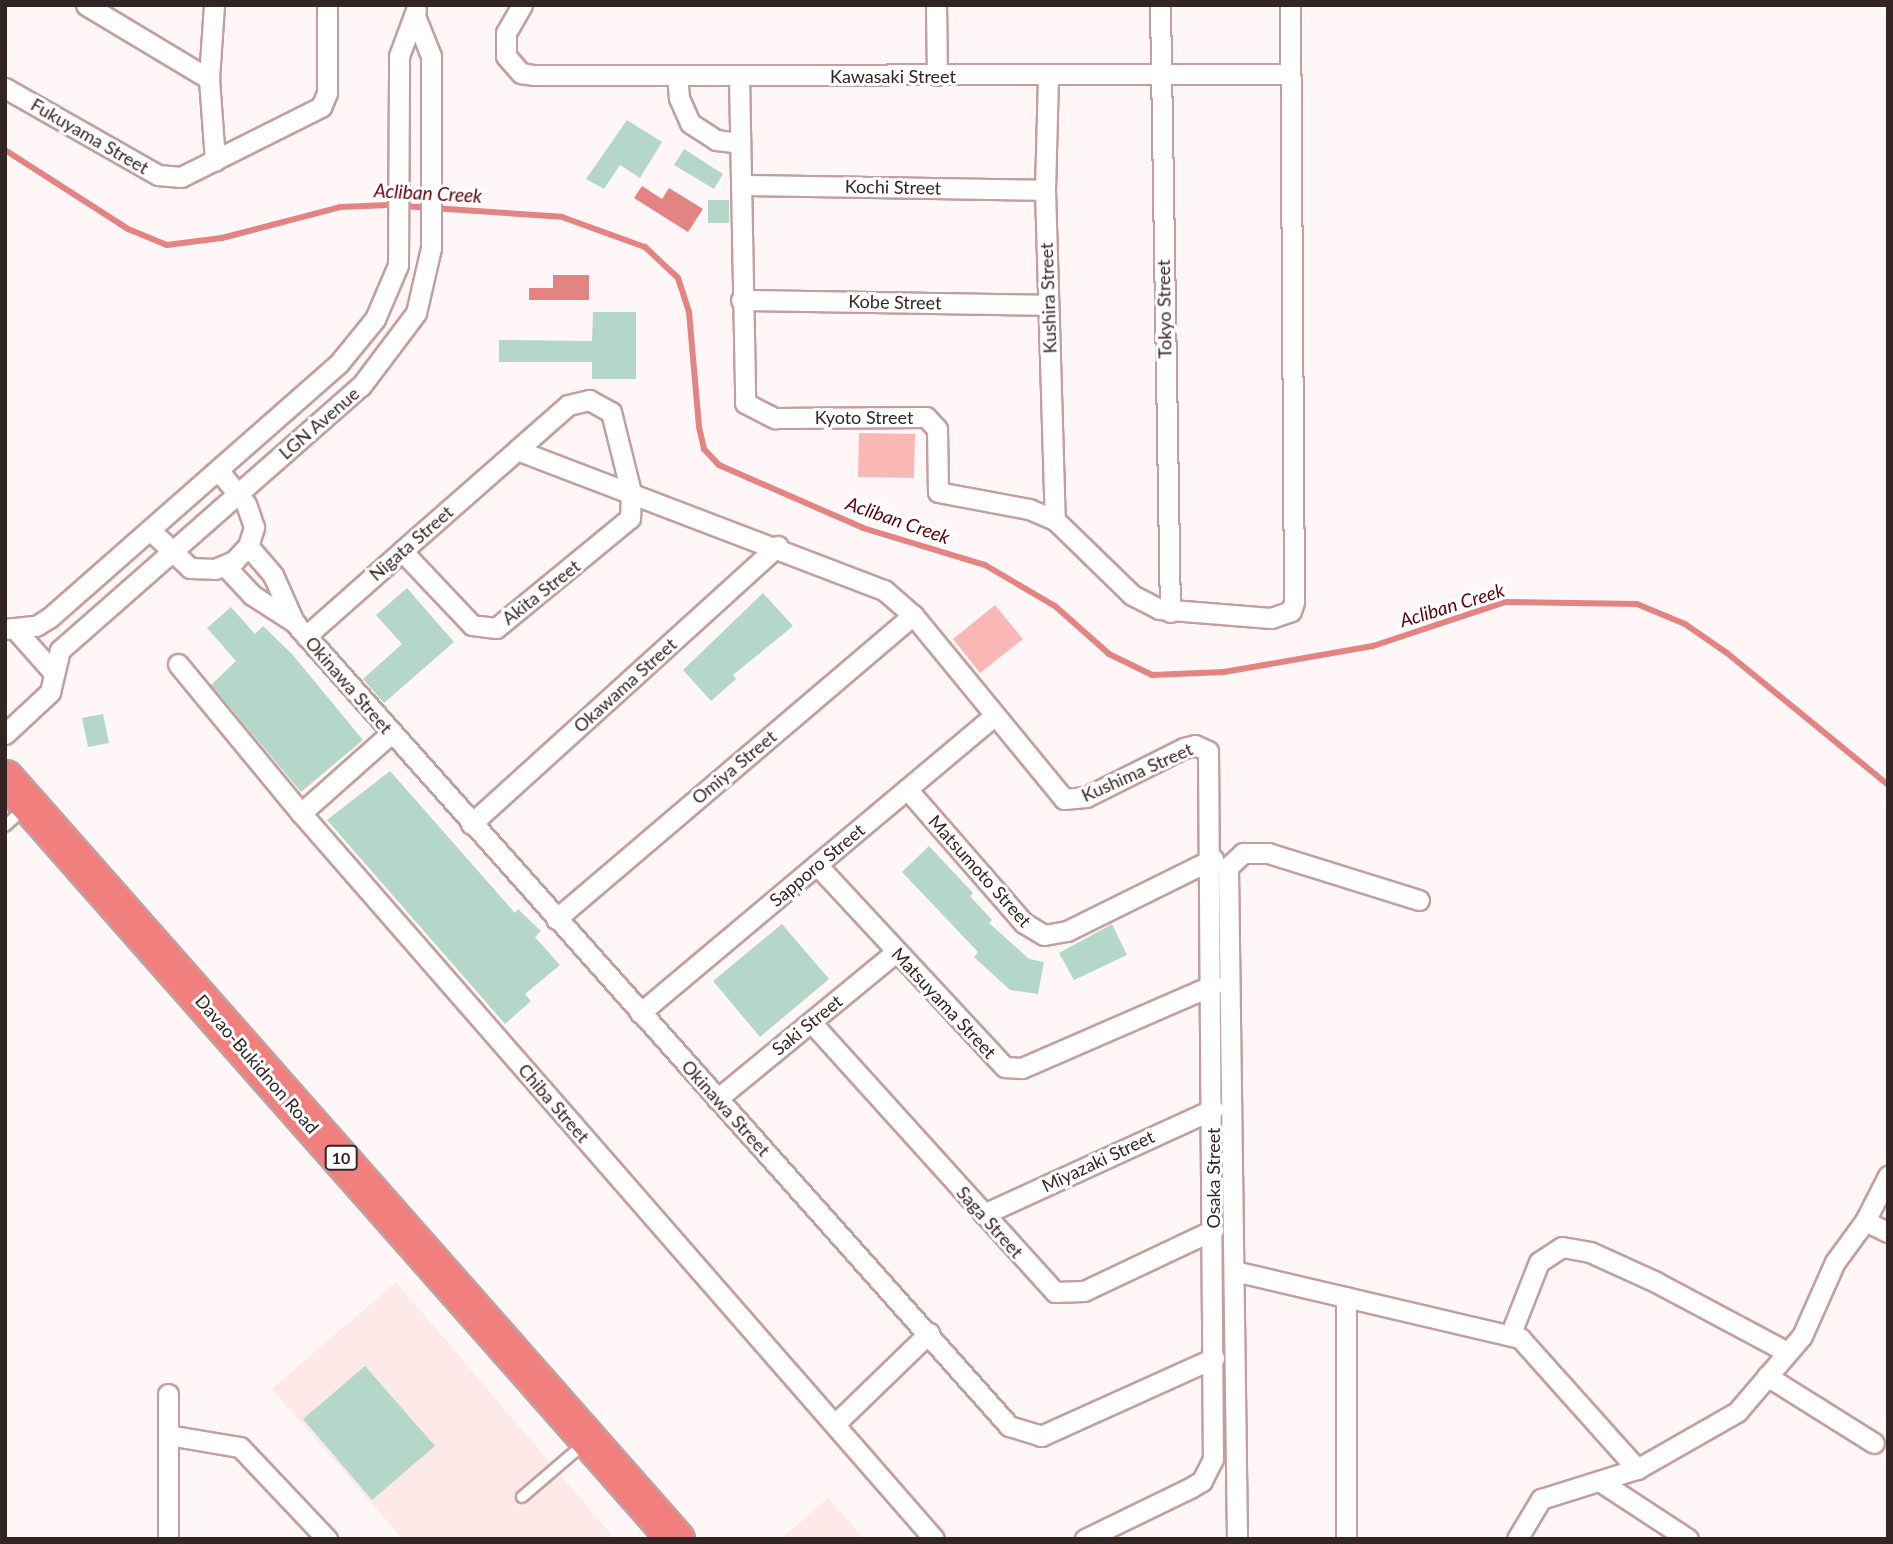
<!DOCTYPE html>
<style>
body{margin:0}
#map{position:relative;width:1893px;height:1544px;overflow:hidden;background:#fff7f7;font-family:Lato,sans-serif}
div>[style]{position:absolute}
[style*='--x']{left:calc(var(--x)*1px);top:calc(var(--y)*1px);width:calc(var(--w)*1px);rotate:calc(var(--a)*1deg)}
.built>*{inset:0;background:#fce9e8}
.green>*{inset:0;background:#f9b8b5}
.water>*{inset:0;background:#e38482}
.stream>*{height:6px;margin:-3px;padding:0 3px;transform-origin:3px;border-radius:3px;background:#e38482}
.building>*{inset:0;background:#b4d7c9}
.roads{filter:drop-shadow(2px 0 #c39f9d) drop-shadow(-2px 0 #c39f9d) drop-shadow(0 2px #c39f9d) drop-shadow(0 -2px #c39f9d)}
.lane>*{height:10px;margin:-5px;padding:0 5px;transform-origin:5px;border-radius:5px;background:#fff}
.street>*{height:19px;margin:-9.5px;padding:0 9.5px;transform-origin:9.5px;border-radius:9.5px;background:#fff}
.highway>*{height:35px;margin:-17.5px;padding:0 17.5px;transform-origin:17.5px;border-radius:17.5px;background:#f17f7e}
span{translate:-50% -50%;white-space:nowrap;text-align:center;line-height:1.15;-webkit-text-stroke:6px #fff;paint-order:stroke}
.shield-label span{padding:2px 5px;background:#fff;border:2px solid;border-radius:5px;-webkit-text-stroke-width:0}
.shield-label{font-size:16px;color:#332524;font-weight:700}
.street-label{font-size:18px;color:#332524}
.water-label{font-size:19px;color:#58000e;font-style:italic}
.frame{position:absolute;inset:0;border:7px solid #332524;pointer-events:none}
</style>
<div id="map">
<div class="built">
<div style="clip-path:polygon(396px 1282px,615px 1539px,403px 1539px,272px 1389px)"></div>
<div style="clip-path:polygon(828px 1498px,864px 1539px,781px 1539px)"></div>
</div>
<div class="green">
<div style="clip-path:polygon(859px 433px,915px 434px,914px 478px,858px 477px)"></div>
<div style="clip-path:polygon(995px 605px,1023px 639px,980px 673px,953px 639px)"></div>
</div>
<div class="water">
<div style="clip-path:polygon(642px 186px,662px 199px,669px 188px,703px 209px,688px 232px,634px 198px)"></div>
<div style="clip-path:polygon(553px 275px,589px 275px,589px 300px,529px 300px,529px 288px,553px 288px)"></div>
</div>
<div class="stream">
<div style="--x:5;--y:150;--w:146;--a:32.7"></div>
<div style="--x:128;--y:229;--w:42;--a:22.3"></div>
<div style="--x:167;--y:245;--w:55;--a:-7.3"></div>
<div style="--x:222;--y:238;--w:122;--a:-14.7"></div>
<div style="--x:340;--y:207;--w:48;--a:-2.4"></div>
<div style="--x:388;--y:205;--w:174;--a:3.9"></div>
<div style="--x:562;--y:217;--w:88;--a:19.9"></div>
<div style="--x:645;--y:247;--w:45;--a:43.2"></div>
<div style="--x:678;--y:278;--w:36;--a:72"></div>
<div style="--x:689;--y:312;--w:115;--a:85"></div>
<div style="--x:699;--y:427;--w:23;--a:77"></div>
<div style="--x:704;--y:449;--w:22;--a:47"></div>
<div style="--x:719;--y:465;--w:157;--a:23.6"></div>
<div style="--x:863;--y:528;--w:127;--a:16.9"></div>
<div style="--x:985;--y:565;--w:81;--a:30.4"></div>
<div style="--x:1055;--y:606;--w:72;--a:41.6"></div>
<div style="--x:1109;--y:654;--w:48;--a:26"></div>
<div style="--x:1152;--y:675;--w:72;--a:-2.4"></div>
<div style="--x:1224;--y:672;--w:151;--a:-9.9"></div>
<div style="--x:1373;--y:646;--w:139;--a:-18.4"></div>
<div style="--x:1505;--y:602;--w:132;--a:0.9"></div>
<div style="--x:1637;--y:604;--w:52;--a:22.6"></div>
<div style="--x:1685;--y:624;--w:51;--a:34.6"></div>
<div style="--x:1727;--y:653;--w:208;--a:39.3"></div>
</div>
<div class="building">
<div style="clip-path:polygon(627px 120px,662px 142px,640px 178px,620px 165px,604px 189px,586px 179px)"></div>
<div style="clip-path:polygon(684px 149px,723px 174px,714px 189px,674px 165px)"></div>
<div style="clip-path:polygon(708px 200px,729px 200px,729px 223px,708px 223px)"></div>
<div style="clip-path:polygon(593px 312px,636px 312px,636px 379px,592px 379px,592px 362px,499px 362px,499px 340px,592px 341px)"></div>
<div style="clip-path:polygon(407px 588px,454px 642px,384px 703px,363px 679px,402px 644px,376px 615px)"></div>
<div style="clip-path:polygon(763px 593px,793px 626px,733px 675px,736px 679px,711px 701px,683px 670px)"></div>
<div style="clip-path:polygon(231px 607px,255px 634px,263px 626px,292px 654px,363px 740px,301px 792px,211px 685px,236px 661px,207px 628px)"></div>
<div style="clip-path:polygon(103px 714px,109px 743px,88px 747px,82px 718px)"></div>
<div style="clip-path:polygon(390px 771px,515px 913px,518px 909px,541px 931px,535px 937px,560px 965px,525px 994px,531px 1001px,505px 1024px,327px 820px)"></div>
<div style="clip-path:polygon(929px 846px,973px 893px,970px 896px,992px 920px,989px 923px,1029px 959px,1044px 962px,1038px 994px,1010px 990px,974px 957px,978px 952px,902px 872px)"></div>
<div style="clip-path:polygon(782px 924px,829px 979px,760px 1037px,713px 981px)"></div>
<div style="clip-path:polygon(1112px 924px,1127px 955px,1074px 980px,1059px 953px)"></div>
<div style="clip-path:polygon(365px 1366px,435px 1446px,372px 1500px,303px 1419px)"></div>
</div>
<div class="roads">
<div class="lane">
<div style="--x:5;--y:826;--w:24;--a:-42"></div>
<div style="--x:522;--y:1497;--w:83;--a:-40.6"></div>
</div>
<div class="street">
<div style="--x:86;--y:5;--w:144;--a:31"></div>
<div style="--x:214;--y:5;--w:74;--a:93.9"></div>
<div style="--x:209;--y:79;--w:82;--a:85.8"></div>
<div style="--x:522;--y:5;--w:32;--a:120"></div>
<div style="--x:506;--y:33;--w:23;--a:90"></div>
<div style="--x:506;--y:56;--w:23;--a:49"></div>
<div style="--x:521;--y:73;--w:13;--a:9"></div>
<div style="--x:534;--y:75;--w:756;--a:-0.08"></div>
<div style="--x:936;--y:5;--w:70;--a:89.2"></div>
<div style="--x:1160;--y:5;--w:607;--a:89.06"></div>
<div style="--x:677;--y:75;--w:23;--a:85"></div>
<div style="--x:679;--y:98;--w:27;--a:66"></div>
<div style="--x:690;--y:123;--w:31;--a:33"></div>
<div style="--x:716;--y:140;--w:24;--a:7"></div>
<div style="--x:739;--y:76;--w:327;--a:88.9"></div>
<div style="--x:745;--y:403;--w:34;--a:27"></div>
<div style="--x:775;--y:418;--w:151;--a:-0.4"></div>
<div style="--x:926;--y:417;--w:16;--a:47"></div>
<div style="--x:937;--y:429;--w:63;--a:89.1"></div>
<div style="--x:938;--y:492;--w:93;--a:10.6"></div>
<div style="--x:1029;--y:509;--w:28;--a:23"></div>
<div style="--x:1055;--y:520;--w:107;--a:44.2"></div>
<div style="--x:1132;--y:595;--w:30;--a:27"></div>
<div style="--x:1159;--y:609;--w:112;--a:4.6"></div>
<div style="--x:1271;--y:618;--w:21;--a:-19"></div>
<div style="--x:1291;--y:611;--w:9;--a:-72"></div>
<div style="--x:1294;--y:602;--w:597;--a:-90.38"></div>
<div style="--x:1048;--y:76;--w:114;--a:91.5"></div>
<div style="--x:1045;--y:190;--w:330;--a:88.3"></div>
<div style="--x:5;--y:88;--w:176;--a:29.6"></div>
<div style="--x:158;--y:175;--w:23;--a:5"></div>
<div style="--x:181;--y:177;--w:157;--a:-26.6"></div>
<div style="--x:321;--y:107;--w:15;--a:-67"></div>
<div style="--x:327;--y:93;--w:88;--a:-90"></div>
<div style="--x:741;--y:185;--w:304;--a:0.9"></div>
<div style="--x:741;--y:300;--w:307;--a:0.9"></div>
<div style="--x:517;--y:450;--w:393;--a:20.9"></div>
<div style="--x:884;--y:590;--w:38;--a:41"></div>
<div style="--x:913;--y:615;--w:238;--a:50.6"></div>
<div style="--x:1064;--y:799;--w:22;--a:-5"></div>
<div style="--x:1086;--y:797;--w:110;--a:-26.6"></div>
<div style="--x:1184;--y:748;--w:11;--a:-15"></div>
<div style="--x:1195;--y:745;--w:14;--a:25"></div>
<div style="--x:1208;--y:751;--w:708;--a:89.6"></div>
<div style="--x:1213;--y:1459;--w:25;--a:117"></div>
<div style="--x:1202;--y:1481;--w:14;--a:150"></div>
<div style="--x:1190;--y:1488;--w:117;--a:154.1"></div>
<div style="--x:150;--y:530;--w:55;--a:43.5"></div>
<div style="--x:190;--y:568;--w:25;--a:2"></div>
<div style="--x:215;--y:569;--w:21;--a:-23"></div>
<div style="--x:234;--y:561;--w:21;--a:-47"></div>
<div style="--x:248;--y:546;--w:20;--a:-72"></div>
<div style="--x:254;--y:527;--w:24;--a:-109"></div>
<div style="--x:246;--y:504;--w:44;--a:-129.5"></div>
<div style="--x:248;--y:546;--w:38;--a:49"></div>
<div style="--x:273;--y:575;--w:51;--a:65.9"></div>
<div style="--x:226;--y:567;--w:38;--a:47"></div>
<div style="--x:252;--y:595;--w:50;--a:32.7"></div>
<div style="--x:294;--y:622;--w:1076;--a:48.35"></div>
<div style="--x:1009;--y:1426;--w:34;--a:17"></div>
<div style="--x:1041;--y:1436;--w:190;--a:-24.3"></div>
<div style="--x:14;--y:628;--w:59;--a:48.4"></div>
<div style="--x:5;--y:629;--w:31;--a:-6"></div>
<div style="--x:36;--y:626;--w:15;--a:-32"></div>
<div style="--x:49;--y:618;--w:386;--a:-41.3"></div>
<div style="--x:339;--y:363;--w:57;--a:-50.7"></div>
<div style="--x:375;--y:319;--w:59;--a:-66.9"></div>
<div style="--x:398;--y:265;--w:209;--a:-89.7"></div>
<div style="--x:399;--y:56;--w:49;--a:-69.7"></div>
<div style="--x:306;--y:636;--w:128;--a:-41.5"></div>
<div style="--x:402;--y:551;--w:153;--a:-41.3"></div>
<div style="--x:517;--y:450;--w:68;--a:-41.4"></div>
<div style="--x:568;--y:405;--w:22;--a:-13"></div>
<div style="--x:589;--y:400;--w:25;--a:29"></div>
<div style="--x:611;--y:412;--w:82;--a:76"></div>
<div style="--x:631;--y:492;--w:26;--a:92"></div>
<div style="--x:630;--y:518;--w:173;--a:140.6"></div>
<div style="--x:496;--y:628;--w:24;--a:-173"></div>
<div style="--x:472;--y:625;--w:102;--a:-133.4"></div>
<div style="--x:178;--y:664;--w:193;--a:50.5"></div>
<div style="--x:301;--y:813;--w:963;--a:48.91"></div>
<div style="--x:5;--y:734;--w:62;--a:-43"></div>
<div style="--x:50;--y:692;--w:43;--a:-76.6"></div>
<div style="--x:60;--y:650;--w:400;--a:-41.3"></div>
<div style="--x:361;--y:386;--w:91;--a:-53"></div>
<div style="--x:416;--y:313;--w:67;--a:-77"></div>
<div style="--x:431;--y:248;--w:192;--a:-90"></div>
<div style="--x:431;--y:56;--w:43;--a:-111.8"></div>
<div style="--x:907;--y:789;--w:178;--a:48.9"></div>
<div style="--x:1024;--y:923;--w:23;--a:31"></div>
<div style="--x:1044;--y:935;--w:23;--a:-10"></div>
<div style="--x:1067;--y:931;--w:163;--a:-26.3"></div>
<div style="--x:301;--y:813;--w:120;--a:-41.6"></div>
<div style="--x:471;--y:824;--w:414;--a:-42.2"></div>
<div style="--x:817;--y:865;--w:276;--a:47.1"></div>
<div style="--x:1005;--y:1067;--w:17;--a:3"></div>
<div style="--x:1022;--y:1068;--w:208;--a:-23.5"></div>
<div style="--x:556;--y:919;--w:469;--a:-40.4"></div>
<div style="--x:640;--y:1013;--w:462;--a:-40"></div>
<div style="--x:811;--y:1022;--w:364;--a:47.9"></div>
<div style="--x:1055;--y:1292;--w:29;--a:-2"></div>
<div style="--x:1084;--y:1291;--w:143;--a:-25.3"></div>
<div style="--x:717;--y:1099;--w:232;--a:-39.4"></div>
<div style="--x:984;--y:1214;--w:252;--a:-24.6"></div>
<div style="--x:1865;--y:1221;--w:51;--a:-62.9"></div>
<div style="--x:1234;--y:1271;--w:294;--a:13.2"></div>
<div style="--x:1520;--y:1338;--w:176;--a:48.2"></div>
<div style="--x:1511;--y:1333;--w:76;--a:-68.5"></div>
<div style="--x:1539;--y:1262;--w:27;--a:-33"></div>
<div style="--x:1562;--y:1247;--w:28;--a:10"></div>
<div style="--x:1590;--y:1252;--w:72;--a:24.4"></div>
<div style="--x:1656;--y:1282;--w:149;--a:28.1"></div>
<div style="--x:1767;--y:1376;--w:126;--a:32.1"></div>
<div style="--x:835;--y:1424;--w:131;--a:-44.1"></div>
<div style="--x:168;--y:1435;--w:73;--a:9.5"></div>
<div style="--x:240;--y:1447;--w:127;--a:46.6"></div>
<div style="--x:1601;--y:1482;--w:104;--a:33.2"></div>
<div style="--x:168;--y:1539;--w:145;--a:-90"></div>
<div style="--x:1237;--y:1539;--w:672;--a:-90.77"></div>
<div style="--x:1228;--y:867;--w:21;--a:-43"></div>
<div style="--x:1243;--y:853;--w:25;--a:0"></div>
<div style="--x:1268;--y:853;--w:158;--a:17.3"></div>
<div style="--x:1346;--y:1539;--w:242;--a:-90"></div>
<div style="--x:1517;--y:1539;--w:47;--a:-59"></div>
<div style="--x:1541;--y:1499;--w:101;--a:-17.4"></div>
<div style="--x:1637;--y:1469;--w:115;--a:-29.7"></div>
<div style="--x:1737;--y:1412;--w:100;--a:-49.5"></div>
<div style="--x:1802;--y:1336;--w:81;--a:-66"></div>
<div style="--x:1835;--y:1262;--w:51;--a:-53.8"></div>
<div style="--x:1865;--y:1221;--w:25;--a:26"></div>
</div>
<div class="highway">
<div style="--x:5;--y:778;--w:1015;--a:48.6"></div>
</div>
</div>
<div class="shield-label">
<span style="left:341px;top:1158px">10</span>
</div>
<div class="street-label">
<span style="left:893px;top:76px">Kawasaki Street</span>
<span style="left:90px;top:136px;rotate:30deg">Fukuyama Street</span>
<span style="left:893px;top:187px;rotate:1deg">Kochi Street</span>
<span style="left:1048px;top:298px;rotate:-92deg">Kushira Street</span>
<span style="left:895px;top:302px;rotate:1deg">Kobe Street</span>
<span style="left:1164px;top:309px;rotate:-91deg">Tokyo Street</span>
<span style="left:864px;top:417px">Kyoto Street</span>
<span style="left:319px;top:423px;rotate:-41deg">LGN Avenue</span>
<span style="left:411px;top:543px;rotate:-41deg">Nigata Street</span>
<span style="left:541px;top:592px;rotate:-38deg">Akita Street</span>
<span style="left:349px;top:685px;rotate:49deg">Okinawa Street</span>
<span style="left:625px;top:685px;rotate:-42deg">Okawama Street</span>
<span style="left:734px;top:767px;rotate:-40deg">Omiya Street</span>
<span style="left:1137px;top:772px;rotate:-24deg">Kushima Street</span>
<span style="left:817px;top:865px;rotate:-40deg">Sapporo Street</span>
<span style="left:980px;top:871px;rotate:48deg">Matsumoto Street</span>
<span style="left:944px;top:1003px;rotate:47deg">Matsuyama Street</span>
<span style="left:807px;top:1025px;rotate:-39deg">Saki Street</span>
<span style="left:257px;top:1064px;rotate:49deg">Davao-Bukidnon Road</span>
<span style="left:554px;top:1103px;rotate:49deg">Chiba Street</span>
<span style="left:726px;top:1108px;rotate:48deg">Okinawa Street</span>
<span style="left:1098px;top:1161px;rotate:-25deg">Miyazaki Street</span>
<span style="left:1213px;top:1178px;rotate:-90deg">Osaka Street</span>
<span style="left:990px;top:1222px;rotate:48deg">Saga Street</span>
</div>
<div class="water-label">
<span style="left:428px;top:193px;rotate:3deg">Acliban Creek</span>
<span style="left:898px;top:520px;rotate:19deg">Acliban Creek</span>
<span style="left:1452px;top:605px;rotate:-17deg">Acliban Creek</span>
</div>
<div class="frame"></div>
</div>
